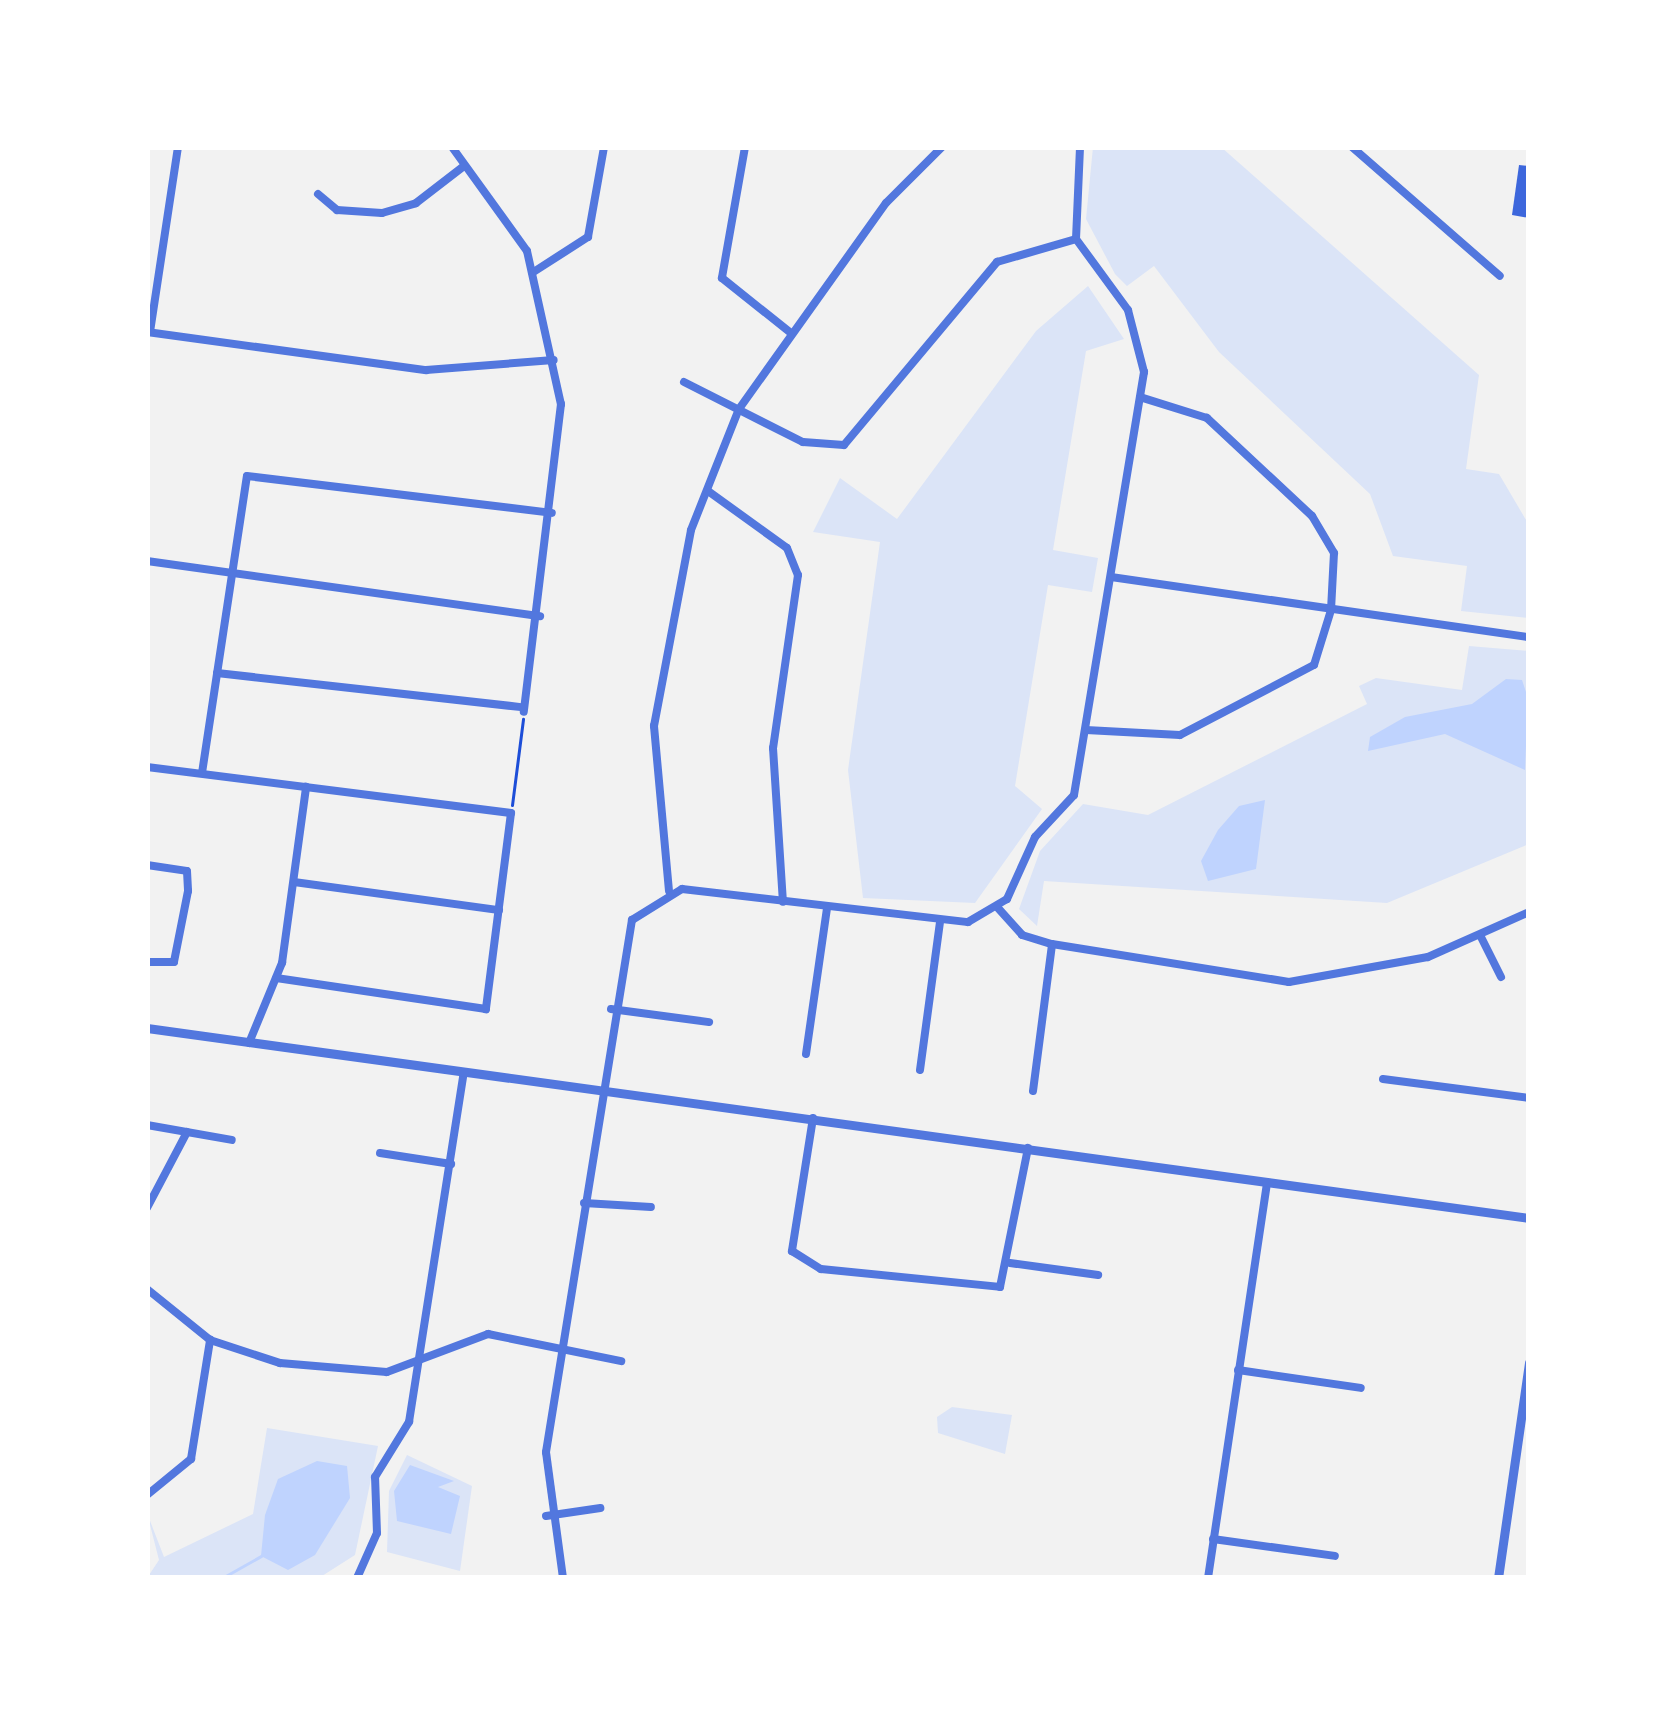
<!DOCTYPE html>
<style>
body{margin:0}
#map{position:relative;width:1676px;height:1725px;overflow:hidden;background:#f2f2f2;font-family:Jost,sans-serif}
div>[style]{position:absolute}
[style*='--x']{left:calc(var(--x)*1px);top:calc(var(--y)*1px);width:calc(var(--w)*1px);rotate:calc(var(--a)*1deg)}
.green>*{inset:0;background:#dbe4f7}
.water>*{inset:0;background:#bfd3fe}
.stream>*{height:3px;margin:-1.5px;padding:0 1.5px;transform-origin:1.5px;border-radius:1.5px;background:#bfd3fe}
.building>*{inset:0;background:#3d67dc}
.path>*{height:3px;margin:-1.5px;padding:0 1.5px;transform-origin:1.5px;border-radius:1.5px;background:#1d4ed8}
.minor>*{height:8px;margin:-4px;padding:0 4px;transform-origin:4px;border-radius:4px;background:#5277de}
.tertiary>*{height:9px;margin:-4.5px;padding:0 4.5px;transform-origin:4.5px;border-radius:4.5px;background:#5277de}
span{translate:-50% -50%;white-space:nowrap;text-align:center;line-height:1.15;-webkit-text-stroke:12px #fff;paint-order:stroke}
.frame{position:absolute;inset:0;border:150px solid #fff;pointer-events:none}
</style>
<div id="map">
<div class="green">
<div style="clip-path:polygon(1093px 147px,1221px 147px,1479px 375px,1466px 469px,1499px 474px,1529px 525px,1529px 618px,1461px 611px,1467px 566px,1393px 556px,1370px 494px,1219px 352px,1154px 266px,1127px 286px,1115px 274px,1086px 219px)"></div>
<div style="clip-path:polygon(1088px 286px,1124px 339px,1086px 351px,1053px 550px,1098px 558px,1092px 592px,1048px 585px,1015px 786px,1042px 809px,975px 903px,863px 898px,848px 770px,880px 542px,813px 532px,840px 478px,897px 519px,1036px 331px)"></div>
<div style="clip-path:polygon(1469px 646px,1529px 651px,1529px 844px,1387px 903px,1044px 881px,1037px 926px,1019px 909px,1040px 851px,1083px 804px,1148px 815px,1367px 704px,1359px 686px,1376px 678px,1462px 690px)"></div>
<div style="clip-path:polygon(952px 1407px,1012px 1415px,1005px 1454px,938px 1433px,937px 1417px)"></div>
<div style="clip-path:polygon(267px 1428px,378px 1446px,355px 1555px,322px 1576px,147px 1578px,159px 1560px,147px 1513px,164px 1557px,253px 1514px)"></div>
<div style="clip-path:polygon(407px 1455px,472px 1486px,460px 1571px,387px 1552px,389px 1491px)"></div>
</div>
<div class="water">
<div style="clip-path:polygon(1506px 679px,1522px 680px,1528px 698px,1525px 770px,1445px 734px,1368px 751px,1370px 737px,1405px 717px,1472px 704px)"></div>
<div style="clip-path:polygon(1265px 800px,1256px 869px,1208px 881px,1201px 861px,1218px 830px,1239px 806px)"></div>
<div style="clip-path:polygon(317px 1461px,347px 1466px,350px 1498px,315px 1555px,288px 1570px,261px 1556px,265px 1515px,278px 1479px)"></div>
<div style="clip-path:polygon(410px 1465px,454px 1481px,438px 1487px,460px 1496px,451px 1534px,397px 1521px,394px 1491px)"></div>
</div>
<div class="stream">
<div style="--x:222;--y:1578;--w:45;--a:-29.4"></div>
</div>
<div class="building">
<div style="clip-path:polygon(1519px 165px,1529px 166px,1529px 218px,1512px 215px)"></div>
</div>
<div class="path">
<div style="--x:512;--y:805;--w:87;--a:-82.7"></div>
</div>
<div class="minor">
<div style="--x:452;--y:147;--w:128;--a:54.2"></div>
<div style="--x:527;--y:251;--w:157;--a:77.5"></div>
<div style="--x:561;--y:404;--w:310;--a:96.9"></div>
<div style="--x:745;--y:147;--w:133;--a:100"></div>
<div style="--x:722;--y:278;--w:88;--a:38.6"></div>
<div style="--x:1352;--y:147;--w:196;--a:41.1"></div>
<div style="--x:318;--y:194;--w:25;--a:40"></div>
<div style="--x:337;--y:210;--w:45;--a:3.8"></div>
<div style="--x:382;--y:213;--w:35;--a:-16"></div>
<div style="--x:416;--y:203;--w:61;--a:-37.6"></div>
<div style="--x:535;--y:271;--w:63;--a:-32.7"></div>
<div style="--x:588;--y:237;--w:91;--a:-79.9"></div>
<div style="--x:147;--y:332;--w:282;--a:7.8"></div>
<div style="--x:426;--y:370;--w:128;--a:-4.5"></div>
<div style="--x:150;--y:332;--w:187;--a:-81.4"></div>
<div style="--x:684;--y:382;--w:133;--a:26.8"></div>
<div style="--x:803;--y:442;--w:41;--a:4.2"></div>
<div style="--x:844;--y:445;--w:239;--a:-50.1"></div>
<div style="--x:997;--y:262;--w:82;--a:-16.2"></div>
<div style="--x:708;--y:491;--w:97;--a:35.8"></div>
<div style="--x:787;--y:548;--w:29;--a:68"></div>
<div style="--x:798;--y:575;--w:175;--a:98.2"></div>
<div style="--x:773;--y:748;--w:154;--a:86.3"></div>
<div style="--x:147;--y:561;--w:397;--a:8"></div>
<div style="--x:1111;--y:577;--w:422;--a:8.2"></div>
<div style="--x:217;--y:673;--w:306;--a:6.4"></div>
<div style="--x:1086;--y:730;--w:94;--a:3"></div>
<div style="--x:1180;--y:735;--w:151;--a:-27.6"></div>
<div style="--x:1314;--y:665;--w:58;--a:-72.8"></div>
<div style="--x:1331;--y:610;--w:57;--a:-87"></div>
<div style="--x:1334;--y:553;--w:43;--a:-120.7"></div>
<div style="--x:1312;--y:516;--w:144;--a:-137"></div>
<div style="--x:1207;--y:418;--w:70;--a:-162.6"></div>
<div style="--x:147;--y:767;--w:367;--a:7.2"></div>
<div style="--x:511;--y:813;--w:198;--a:97.3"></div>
<div style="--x:486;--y:1009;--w:212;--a:-171.6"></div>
<div style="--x:202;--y:773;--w:300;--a:-81.4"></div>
<div style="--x:247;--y:476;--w:307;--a:6.9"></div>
<div style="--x:147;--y:865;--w:40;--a:8.5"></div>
<div style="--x:187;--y:871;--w:20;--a:87"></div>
<div style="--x:188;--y:891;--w:72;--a:101.2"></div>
<div style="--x:174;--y:962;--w:27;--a:180"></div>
<div style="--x:294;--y:882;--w:207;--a:7.8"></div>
<div style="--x:669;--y:891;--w:166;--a:-95.2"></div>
<div style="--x:654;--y:726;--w:199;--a:-79.3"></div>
<div style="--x:691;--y:530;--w:130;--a:-68.4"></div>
<div style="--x:739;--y:409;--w:253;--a:-54.5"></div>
<div style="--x:886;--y:203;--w:79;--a:-45"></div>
<div style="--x:998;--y:908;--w:36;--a:48"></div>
<div style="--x:1022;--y:935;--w:31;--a:17"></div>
<div style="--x:1052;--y:944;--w:240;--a:9.1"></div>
<div style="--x:1289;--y:982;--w:141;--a:-10.2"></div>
<div style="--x:1428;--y:957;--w:111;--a:-24"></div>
<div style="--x:1480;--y:935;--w:47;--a:63.4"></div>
<div style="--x:611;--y:1009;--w:99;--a:7.6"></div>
<div style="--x:249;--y:1043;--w:87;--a:-67.6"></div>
<div style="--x:282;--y:963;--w:178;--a:-82.2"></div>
<div style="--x:806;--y:1054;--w:148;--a:-81.8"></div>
<div style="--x:920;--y:1070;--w:148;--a:-82.3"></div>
<div style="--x:1383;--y:1079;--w:147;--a:7.4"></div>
<div style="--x:1033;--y:1091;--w:148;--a:-82.6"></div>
<div style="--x:813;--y:1118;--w:135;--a:99"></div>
<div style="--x:792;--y:1251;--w:34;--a:32"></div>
<div style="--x:821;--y:1269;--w:180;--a:5.7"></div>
<div style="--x:1000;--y:1287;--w:142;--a:-78.6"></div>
<div style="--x:147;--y:1125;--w:86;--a:10"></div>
<div style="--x:380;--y:1153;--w:72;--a:8.8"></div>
<div style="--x:584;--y:1203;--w:67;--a:3.4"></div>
<div style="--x:147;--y:1208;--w:86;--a:-62.2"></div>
<div style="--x:1010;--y:1263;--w:89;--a:7.8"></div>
<div style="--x:147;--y:1289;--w:81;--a:39"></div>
<div style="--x:210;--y:1340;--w:74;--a:18.2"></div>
<div style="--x:280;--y:1363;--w:107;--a:4.8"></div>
<div style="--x:387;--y:1372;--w:108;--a:-20.6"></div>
<div style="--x:488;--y:1334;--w:136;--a:11.5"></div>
<div style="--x:1238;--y:1370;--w:124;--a:8.3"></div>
<div style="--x:147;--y:1495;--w:57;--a:-39.3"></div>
<div style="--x:191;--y:1459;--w:121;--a:-80.9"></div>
<div style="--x:546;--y:1516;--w:55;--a:-8.4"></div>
<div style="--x:1213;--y:1539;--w:123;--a:7.9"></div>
<div style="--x:357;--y:1578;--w:49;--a:-66"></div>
<div style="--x:377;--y:1533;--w:56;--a:-92"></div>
<div style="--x:375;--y:1477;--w:65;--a:-58.3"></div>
<div style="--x:409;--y:1422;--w:354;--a:-81.1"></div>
<div style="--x:563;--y:1578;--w:127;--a:-97.7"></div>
<div style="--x:546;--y:1452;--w:539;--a:-80.82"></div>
<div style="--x:632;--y:920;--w:59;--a:-31.8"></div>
<div style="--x:682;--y:889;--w:288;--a:6.6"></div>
<div style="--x:968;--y:922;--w:45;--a:-30.5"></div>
<div style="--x:1007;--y:899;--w:68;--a:-65.7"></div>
<div style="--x:1035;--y:837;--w:57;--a:-47.1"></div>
<div style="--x:1074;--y:795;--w:429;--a:-80.6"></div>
<div style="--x:1144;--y:372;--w:64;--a:-104.5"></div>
<div style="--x:1128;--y:310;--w:88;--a:-126.2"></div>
<div style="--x:1076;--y:239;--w:92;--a:-87.5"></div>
<div style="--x:1208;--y:1578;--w:400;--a:-81.5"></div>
</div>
<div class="tertiary">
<div style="--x:147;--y:1028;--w:1395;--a:7.83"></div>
<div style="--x:1498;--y:1578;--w:218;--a:-81.8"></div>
</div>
<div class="frame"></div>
</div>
